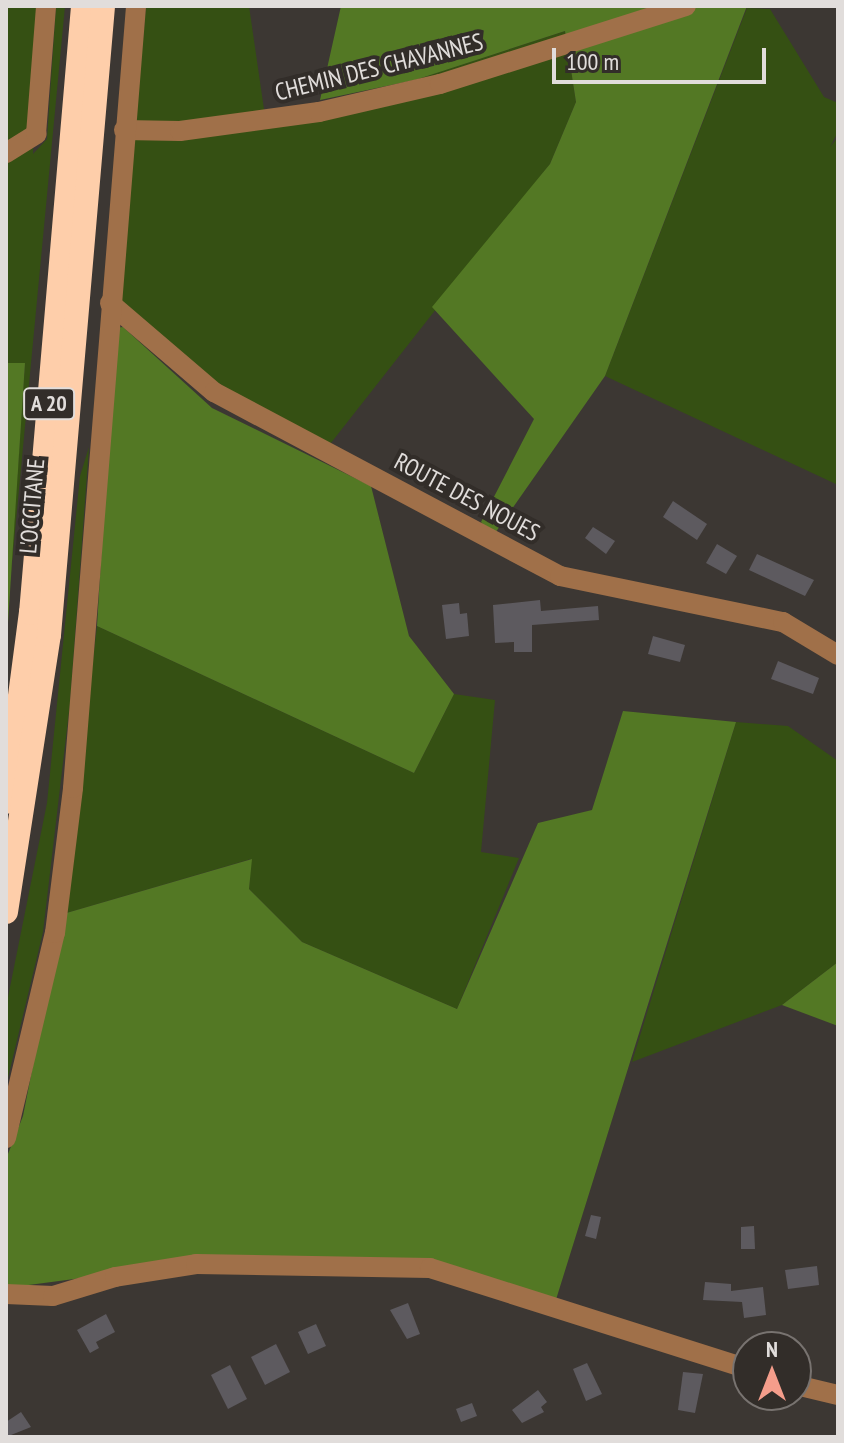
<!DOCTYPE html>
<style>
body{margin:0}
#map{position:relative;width:844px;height:1443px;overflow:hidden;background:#3c3733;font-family:"PT Sans Narrow",sans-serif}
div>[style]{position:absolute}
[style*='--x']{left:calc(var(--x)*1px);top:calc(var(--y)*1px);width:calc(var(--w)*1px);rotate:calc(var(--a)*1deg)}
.green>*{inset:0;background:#355013}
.forest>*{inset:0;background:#537824}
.building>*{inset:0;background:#5d5a5f}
.minor>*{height:20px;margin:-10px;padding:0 10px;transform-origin:10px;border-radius:10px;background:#a07049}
.highway>*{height:24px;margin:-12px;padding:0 12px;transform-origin:12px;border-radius:12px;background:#feceaa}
span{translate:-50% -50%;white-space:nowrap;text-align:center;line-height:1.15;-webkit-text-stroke:8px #322d29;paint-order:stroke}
.shield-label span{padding:2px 6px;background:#322d29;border:2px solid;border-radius:6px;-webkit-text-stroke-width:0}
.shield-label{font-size:22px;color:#e1dddb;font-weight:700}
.street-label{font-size:24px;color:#e1dddb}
.frame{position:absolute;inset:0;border:8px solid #e1dddb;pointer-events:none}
.north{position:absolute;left:732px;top:1331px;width:80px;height:80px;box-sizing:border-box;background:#322d29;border:2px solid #787370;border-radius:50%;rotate:0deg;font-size:22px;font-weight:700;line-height:32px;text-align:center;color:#e1dddb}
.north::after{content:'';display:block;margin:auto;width:28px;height:36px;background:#f49d8b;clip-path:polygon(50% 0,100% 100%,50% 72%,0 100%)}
.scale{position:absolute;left:552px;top:48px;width:214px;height:36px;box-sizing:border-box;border:4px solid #e1dddb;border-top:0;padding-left:10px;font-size:24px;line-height:28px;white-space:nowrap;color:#e1dddb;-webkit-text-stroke:6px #322d29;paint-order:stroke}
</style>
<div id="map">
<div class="green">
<div style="clip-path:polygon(6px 6px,37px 6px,33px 154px,47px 139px,56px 6px,65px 6px,10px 584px,25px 363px,6px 363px)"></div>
<div style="clip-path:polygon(146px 6px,249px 6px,265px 116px,415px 80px,565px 31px,576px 102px,550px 164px,327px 448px,193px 368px,120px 299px)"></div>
<div style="clip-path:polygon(747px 8px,770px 9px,824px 97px,838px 103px,838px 132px,830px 147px,838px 137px,838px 485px,605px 376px)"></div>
<div style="clip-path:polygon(89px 447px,70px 703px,43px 932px,6px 1086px,6px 1007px,47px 803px,80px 476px)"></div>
<div style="clip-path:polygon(97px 626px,414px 773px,454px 694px,495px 700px,481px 852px,519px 858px,457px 1009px,302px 942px,249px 889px,251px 859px,63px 914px)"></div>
<div style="clip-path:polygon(736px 722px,788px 726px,838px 761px,838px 962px,782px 1005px,632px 1062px)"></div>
</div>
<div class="forest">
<div style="clip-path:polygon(341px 6px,747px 6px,605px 376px,493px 536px,481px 522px,534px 419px,432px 307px,550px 164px,576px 102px,565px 31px,415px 80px,320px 100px)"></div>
<div style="clip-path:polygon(123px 327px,212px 408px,371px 486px,409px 636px,454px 694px,414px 773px,97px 626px,115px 328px)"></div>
<div style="clip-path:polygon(6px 363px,25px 363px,6px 653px)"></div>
<div style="clip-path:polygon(623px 711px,736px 722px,554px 1306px,421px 1276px,203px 1262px,6px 1288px,6px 1159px,23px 1116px,63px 914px,252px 859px,249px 889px,302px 942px,457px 1009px,538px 823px,592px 810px)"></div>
<div style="clip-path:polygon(838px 962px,838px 1026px,782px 1005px)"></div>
</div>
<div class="building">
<div style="clip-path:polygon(673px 501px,707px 524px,697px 540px,663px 517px)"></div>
<div style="clip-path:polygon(593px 527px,615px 541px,606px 554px,585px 538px)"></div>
<div style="clip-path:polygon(717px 544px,737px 556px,726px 574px,706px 563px)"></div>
<div style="clip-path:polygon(757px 554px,814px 580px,805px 596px,749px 570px)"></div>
<div style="clip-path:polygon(540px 600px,541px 611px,598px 606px,599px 620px,532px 625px,532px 652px,514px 652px,514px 642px,495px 643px,493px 605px)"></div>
<div style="clip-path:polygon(459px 603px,460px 614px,467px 613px,469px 636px,446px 639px,442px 605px)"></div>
<div style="clip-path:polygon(653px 636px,685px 645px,680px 662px,648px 654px)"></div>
<div style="clip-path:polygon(778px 661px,819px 678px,813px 694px,771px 679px)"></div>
<div style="clip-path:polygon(591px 1215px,601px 1217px,596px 1239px,585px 1236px)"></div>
<div style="clip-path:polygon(754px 1226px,755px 1249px,741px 1249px,741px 1227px)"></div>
<div style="clip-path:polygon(817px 1266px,819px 1285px,788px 1289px,785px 1270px)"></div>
<div style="clip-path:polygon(705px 1282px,731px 1284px,731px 1291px,763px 1287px,766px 1315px,744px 1318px,742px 1302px,703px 1300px)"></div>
<div style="clip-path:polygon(408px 1303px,420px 1334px,407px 1339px,390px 1310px)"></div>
<div style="clip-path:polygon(106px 1314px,115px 1332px,96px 1342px,99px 1348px,90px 1353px,77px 1330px)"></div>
<div style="clip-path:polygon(316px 1324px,326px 1346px,308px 1354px,298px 1332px)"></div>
<div style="clip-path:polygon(276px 1344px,290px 1372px,265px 1385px,251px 1357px)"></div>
<div style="clip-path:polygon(587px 1363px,602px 1394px,586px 1401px,573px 1369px)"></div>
<div style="clip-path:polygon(230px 1365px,247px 1399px,228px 1409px,211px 1375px)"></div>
<div style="clip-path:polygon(683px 1372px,703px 1374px,695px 1413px,678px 1410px)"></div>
<div style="clip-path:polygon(538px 1390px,547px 1402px,541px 1407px,544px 1412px,522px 1423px,512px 1410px)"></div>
<div style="clip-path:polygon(472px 1403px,477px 1416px,461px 1422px,456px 1409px)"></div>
<div style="clip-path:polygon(21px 1412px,31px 1427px,6px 1437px,6px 1422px)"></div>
</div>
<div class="minor">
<div style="--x:124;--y:130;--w:56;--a:1"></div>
<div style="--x:180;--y:131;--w:140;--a:-7.8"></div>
<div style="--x:319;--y:112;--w:124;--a:-13"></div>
<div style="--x:440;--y:84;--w:258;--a:-17.6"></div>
<div style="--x:6;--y:153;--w:36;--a:-32"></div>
<div style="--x:36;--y:134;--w:128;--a:-85.5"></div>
<div style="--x:110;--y:303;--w:137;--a:40.6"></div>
<div style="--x:214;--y:392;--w:392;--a:28"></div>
<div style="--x:560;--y:576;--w:228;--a:11.7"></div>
<div style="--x:783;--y:622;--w:64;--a:31"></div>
<div style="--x:6;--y:1138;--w:211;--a:-76.6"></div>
<div style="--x:55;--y:933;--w:146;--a:-82.9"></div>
<div style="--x:73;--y:788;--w:785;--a:-85.39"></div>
<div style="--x:6;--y:1294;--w:47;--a:2.4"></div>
<div style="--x:53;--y:1296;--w:65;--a:-17"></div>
<div style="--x:115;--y:1277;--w:82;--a:-9.1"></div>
<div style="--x:196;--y:1264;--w:234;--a:1"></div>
<div style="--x:430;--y:1268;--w:334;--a:17.6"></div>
<div style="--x:796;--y:1385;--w:43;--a:13.4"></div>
</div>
<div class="highway">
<div style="--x:6;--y:802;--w:191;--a:-82.5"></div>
<div style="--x:31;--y:613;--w:609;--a:-85.1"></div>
<div style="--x:6;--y:912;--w:280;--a:-81.2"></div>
<div style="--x:49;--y:635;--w:631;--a:-85.09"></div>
</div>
<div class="shield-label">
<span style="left:49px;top:404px">A 20</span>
</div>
<div class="street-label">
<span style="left:379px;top:67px;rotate:-14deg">CHEMIN DES CHAVANNES</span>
<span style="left:467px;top:497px;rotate:28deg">ROUTE DES NOUES</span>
<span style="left:32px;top:506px;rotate:-85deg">L'OCCITANE</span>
</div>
<div class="frame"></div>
<div class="north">N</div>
<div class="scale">100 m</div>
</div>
